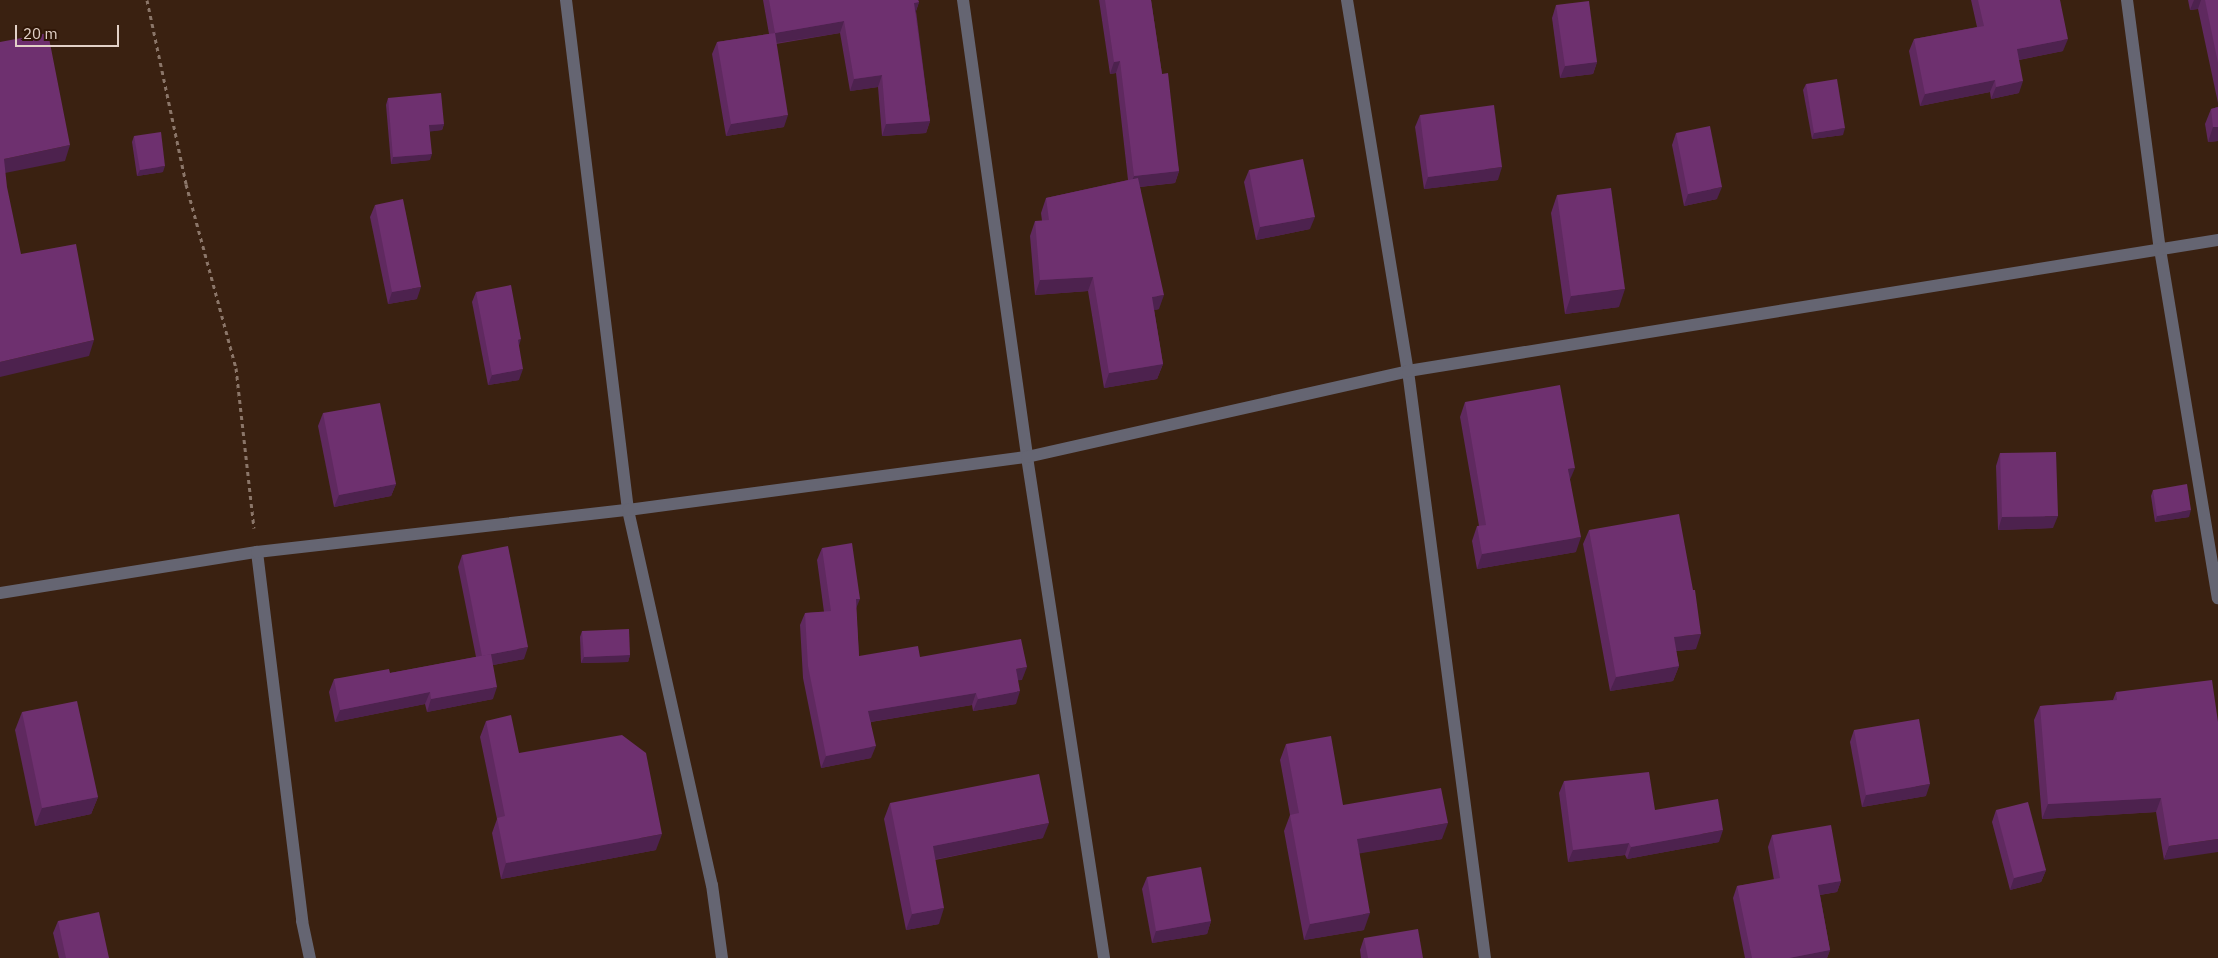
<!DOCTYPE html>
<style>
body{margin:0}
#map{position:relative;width:2218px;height:958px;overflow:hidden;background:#3a2111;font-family:"IBM Plex Sans",sans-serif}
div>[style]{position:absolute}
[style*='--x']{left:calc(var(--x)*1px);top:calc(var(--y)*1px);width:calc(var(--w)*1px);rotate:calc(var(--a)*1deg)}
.path>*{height:3px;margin-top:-1.5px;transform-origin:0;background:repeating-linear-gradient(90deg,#8b7669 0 4px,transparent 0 8px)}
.minor>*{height:12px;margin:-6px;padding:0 6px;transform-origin:6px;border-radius:6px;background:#656572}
.wall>*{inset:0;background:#5f295f}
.shaded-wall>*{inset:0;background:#4d224e}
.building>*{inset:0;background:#6e306f}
span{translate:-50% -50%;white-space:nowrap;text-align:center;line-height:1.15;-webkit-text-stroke:4.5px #301707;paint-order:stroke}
.scale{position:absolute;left:15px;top:25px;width:104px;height:22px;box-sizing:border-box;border:2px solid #e2d1c7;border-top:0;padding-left:6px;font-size:15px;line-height:18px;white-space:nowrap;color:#e2d1c7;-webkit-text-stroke:4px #301707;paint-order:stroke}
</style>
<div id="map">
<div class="path">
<div style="--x:147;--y:0;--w:188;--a:78"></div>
<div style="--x:186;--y:184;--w:191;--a:74.8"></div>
<div style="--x:236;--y:368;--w:161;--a:83.6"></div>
</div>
<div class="minor">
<div style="--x:566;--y:0;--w:514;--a:83.07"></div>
<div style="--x:628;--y:510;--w:384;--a:77.4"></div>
<div style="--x:712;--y:885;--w:74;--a:82.2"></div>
<div style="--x:963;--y:0;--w:461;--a:82"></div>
<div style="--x:1027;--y:457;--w:507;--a:81.26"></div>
<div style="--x:1347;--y:0;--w:376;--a:80.7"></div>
<div style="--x:1408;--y:371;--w:592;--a:82.53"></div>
<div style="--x:2127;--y:0;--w:251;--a:82.5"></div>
<div style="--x:2160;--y:249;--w:354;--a:80.6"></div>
<div style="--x:257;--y:552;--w:372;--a:83"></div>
<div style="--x:302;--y:921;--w:38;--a:78"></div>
<div style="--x:0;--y:593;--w:260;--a:-9.1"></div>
<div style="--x:257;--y:552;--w:373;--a:-6.5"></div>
<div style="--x:628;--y:510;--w:403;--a:-7.6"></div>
<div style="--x:1027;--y:457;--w:391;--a:-12.7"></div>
<div style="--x:1408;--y:371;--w:821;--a:-9.19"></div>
</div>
<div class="wall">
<div style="clip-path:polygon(763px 0,918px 0,919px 2px,916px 11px,930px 121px,926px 133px,882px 136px,878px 87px,850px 91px,840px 33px,776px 44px,784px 127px,726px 136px,712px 54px,717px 42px,769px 34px)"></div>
<div style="clip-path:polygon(1099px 0,1151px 0,1162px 74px,1179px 171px,1175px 183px,1140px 187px,1159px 309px,1154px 310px,1163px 364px,1157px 379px,1104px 388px,1088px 291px,1035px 295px,1030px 236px,1035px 221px,1042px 221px,1041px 213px,1046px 198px,1128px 180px,1116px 73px,1110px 74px)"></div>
<div style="clip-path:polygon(1971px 0,2060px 0,2063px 51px,2019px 60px,2019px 93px,1991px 99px,1990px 92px,1920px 106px,1909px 51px,1914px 39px,1977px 27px)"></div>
<div style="clip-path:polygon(2188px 0,2218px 0,2218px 103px,2198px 9px,2190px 10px)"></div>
<div style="clip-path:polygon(1556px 5px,1597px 62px,1593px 74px,1560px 78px,1552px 18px)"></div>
<div style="clip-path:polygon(1806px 84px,1843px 135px,1812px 139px,1803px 90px)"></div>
<div style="clip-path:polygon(388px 98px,444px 124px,442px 130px,430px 131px,430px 160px,391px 164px,386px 105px)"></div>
<div style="clip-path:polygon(2218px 107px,2218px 141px,2208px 142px,2205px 124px,2211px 109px)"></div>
<div style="clip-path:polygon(1420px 115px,1498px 180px,1424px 189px,1415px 127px)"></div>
<div style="clip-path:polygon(1676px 133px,1717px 199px,1684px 206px,1672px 145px)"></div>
<div style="clip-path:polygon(134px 136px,163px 172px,137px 176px,132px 142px)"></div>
<div style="clip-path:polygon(1249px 170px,1310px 229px,1256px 240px,1244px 182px)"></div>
<div style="clip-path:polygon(1557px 195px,1619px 307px,1565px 314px,1551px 213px)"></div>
<div style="clip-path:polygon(375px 205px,417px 299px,388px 304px,370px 217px)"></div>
<div style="clip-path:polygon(476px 292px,519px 346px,519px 380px,488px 385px,472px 302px)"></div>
<div style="clip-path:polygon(1465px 402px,1570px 480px,1576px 552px,1477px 569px,1472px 541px,1477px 526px,1479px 526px,1460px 417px)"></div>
<div style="clip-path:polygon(323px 413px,396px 484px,391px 496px,334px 507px,318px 426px)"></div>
<div style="clip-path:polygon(2000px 453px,2053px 528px,1998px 530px,1996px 466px)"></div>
<div style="clip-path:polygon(2153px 490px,2189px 517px,2155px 522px,2151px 496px)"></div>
<div style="clip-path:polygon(1589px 530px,1696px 649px,1676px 651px,1679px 666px,1673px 681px,1610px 691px,1583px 544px)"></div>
<div style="clip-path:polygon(822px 548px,856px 609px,859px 656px,920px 657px,1022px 680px,1018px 680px,1016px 704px,973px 711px,972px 705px,871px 722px,871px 758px,821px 768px,803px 678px,800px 625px,805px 613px,824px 612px,817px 560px)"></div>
<div style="clip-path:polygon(462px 555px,524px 659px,493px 665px,493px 699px,427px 712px,425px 704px,335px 722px,329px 692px,334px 679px,390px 673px,476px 657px,458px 567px)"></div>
<div style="clip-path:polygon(582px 631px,630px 655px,628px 662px,581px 663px,580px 637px)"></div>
<div style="clip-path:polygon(2116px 692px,2218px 722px,2164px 860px,2156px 812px,2042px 819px,2034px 720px,2040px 706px,2113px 700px)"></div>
<div style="clip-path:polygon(22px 712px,98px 797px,91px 814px,35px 826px,15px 730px)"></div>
<div style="clip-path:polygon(486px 721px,519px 753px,656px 850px,501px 879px,492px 833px,497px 819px,480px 737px)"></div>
<div style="clip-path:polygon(1854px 730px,1926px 796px,1862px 807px,1850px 742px)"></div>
<div style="clip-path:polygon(1286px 744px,1343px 805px,1442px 839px,1359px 853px,1364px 930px,1304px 940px,1284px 831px,1290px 815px,1280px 760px)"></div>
<div style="clip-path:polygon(1564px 781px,1655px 810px,1719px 842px,1627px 859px,1625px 855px,1568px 862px,1559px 793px)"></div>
<div style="clip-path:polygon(890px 803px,1043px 838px,935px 860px,939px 924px,906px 930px,884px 819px)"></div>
<div style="clip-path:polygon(1996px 810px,2046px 870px,2041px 882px,2010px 890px,1992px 822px)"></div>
<div style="clip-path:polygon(1772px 835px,1841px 881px,1837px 892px,1820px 895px,1830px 950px,1827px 958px,1745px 958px,1733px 898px,1737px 886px,1774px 880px,1768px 847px)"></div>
<div style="clip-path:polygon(1147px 877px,1211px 921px,1207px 934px,1152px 943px,1142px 889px)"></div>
<div style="clip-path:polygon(58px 921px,109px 958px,59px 958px,53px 933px)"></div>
<div style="clip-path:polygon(1364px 938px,1423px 958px,1361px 958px,1360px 950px)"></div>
</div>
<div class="shaded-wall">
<div style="clip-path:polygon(2194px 0,2201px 0,2198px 9px,2190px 10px)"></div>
<div style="clip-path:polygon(919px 2px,915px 14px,914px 3px)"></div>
<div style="clip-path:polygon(844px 21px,840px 33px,770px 44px,775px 33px)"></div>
<div style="clip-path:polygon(2068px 39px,2063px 51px,2013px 61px,2017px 49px)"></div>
<div style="clip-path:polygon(1120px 61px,1116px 73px,1110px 74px,1114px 62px)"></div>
<div style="clip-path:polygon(1597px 62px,1593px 74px,1560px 78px,1565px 66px)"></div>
<div style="clip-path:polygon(882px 75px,878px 87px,850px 91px,854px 79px)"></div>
<div style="clip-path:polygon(1995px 80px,1990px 92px,1920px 106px,1925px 94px)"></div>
<div style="clip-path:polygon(2023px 81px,2019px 93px,1991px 99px,1996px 87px)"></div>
<div style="clip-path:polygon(788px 115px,784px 127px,726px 136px,731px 124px)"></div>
<div style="clip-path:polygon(930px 121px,926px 133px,882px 136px,886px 124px)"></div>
<div style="clip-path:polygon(444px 124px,442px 130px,427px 132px,429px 125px)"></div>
<div style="clip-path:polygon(2213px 127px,2218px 127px,2218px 141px,2208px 142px)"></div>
<div style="clip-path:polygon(1845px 128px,1843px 135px,1812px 139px,1814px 133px)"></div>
<div style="clip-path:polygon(70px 145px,65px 161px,0 174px,4px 159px)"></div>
<div style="clip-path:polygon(432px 154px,430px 160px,391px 164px,393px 157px)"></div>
<div style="clip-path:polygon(165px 166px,163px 172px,137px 176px,140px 170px)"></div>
<div style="clip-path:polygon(1502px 167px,1498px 180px,1424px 189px,1428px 177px)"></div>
<div style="clip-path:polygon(1179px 171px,1175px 183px,1129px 188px,1134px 176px)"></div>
<div style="clip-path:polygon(1722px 187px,1717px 199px,1684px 206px,1688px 194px)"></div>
<div style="clip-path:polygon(1315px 217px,1310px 229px,1256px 240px,1260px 227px)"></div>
<div style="clip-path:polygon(1093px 277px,1088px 291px,1035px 295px,1040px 280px)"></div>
<div style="clip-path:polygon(421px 287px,417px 299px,388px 304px,392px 292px)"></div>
<div style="clip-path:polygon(1625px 289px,1619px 307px,1565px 314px,1571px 296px)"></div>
<div style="clip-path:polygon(1164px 295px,1159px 309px,1147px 312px,1152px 297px)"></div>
<div style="clip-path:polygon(521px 339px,518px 349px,518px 340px)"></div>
<div style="clip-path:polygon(94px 340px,89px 356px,0 377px,0 362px)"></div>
<div style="clip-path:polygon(1163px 364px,1157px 379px,1104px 388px,1109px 373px)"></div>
<div style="clip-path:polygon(523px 369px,519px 380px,488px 385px,492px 375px)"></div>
<div style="clip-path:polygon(1575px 468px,1569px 482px,1568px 469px)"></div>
<div style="clip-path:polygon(396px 484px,391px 496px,334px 507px,339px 495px)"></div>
<div style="clip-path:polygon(2191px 510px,2189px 517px,2155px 522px,2157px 516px)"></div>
<div style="clip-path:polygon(2058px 516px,2053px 528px,1998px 530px,2002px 517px)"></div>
<div style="clip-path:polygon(1581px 537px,1576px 552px,1477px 569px,1482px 554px)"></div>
<div style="clip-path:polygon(856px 599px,860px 599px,855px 611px)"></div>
<div style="clip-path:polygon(1701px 634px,1696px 649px,1668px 652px,1674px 637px)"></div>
<div style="clip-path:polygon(528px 647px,524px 659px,478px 668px,482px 656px)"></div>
<div style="clip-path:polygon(630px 655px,628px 662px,581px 663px,584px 657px)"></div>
<div style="clip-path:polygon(1679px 666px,1673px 681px,1610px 691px,1616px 677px)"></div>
<div style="clip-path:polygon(1027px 667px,1022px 680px,1012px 681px,1016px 669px)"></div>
<div style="clip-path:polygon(497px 687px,493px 699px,427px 712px,431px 699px)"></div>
<div style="clip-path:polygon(1020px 691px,1016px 704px,973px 711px,978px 699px)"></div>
<div style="clip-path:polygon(430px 692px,425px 704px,335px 722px,340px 710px)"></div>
<div style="clip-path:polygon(976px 693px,972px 705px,864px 723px,868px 711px)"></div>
<div style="clip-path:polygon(876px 746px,871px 758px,821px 768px,826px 756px)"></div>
<div style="clip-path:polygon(1930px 784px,1926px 796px,1862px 807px,1866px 795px)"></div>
<div style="clip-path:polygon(98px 797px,91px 814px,35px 826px,42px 808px)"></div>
<div style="clip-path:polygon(2161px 798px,2156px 812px,2042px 819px,2048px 804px)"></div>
<div style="clip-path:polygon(1049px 823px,1043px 838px,927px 861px,933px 846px)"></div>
<div style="clip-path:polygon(1448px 823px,1442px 839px,1351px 855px,1357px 839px)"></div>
<div style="clip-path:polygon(1723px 830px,1719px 842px,1627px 859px,1631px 847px)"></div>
<div style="clip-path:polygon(662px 834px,656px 850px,501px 879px,506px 863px)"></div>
<div style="clip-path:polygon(2218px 839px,2218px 852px,2164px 860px,2169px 846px)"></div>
<div style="clip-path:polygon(1629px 843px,1625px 855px,1568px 862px,1573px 850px)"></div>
<div style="clip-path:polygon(2046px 870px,2041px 882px,2010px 890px,2014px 878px)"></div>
<div style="clip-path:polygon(1841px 881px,1837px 892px,1813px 896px,1818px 885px)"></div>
<div style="clip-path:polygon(944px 908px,939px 924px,906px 930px,912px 914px)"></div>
<div style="clip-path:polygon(1370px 913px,1364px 930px,1304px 940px,1310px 924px)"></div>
<div style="clip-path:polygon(1211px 921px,1207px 934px,1152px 943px,1156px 931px)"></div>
<div style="clip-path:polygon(1830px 950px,1827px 958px,1789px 958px)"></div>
</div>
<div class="building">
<div style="clip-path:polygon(769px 0,918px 0,919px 2px,914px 3px,930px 121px,886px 124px,882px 75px,854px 79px,844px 21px,775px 33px)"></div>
<div style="clip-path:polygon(1105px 0,1151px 0,1162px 74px,1168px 73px,1179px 171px,1134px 176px,1120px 61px,1114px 62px)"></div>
<div style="clip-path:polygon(1978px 0,2060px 0,2068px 39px,2017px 49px,2023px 81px,1996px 87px,1995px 80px,1925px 94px,1914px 39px,1984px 26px)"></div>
<div style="clip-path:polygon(2205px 0,2218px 0,2218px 63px)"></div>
<div style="clip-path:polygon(1589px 1px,1597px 62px,1565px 66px,1556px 5px)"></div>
<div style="clip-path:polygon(48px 33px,70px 145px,4px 159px,7px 187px,21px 254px,76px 244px,94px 340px,0 362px,0 42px)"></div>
<div style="clip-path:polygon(775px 33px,788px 115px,731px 124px,717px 42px)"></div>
<div style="clip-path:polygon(1837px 79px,1845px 128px,1814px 133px,1806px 84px)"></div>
<div style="clip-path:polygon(441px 93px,444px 124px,429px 125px,432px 154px,393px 157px,388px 98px)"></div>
<div style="clip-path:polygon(1494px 105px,1502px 167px,1428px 177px,1420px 115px)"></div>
<div style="clip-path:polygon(2218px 107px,2218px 127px,2213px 127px,2211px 109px)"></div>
<div style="clip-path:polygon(1710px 126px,1722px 187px,1688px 194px,1676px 133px)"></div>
<div style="clip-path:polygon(161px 132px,165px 166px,140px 170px,134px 136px)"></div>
<div style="clip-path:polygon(1303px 159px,1315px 217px,1260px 227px,1249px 170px)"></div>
<div style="clip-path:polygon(1138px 178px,1164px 295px,1152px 297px,1163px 364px,1109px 373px,1093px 277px,1040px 280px,1035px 221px,1049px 220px,1046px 198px)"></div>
<div style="clip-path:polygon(1611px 188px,1625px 289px,1571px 296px,1557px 195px)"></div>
<div style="clip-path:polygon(403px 199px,421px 287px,392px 292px,375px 205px)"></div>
<div style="clip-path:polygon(511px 285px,521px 339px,518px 340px,523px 369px,492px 375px,476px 292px)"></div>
<div style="clip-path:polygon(1560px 385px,1575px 468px,1568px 469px,1581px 537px,1482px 554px,1477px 526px,1486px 525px,1465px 402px)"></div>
<div style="clip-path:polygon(380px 403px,396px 484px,339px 495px,323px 413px)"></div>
<div style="clip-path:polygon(2056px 452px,2058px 516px,2002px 517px,2000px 453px)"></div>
<div style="clip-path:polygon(2187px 484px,2191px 510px,2157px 516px,2153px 490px)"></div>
<div style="clip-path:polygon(1679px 514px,1693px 590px,1695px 590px,1701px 634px,1674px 637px,1679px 666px,1616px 677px,1589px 530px)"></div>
<div style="clip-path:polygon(852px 543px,860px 599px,856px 599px,859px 656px,918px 646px,920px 657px,1021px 639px,1027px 667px,1016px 669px,1020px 691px,978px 699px,976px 693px,868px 711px,876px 746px,826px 756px,808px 666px,805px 613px,831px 611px,822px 548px)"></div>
<div style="clip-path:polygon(508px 546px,528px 647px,482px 656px,462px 555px)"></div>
<div style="clip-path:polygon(629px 629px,630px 655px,584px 657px,582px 631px)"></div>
<div style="clip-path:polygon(491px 654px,497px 687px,431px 699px,430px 692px,340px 710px,334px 679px,389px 669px,390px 673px)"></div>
<div style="clip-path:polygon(2212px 680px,2218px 722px,2218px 839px,2169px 846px,2161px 798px,2048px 804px,2040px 706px,2117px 700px,2116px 692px)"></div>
<div style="clip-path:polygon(77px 701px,98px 797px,42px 808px,22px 712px)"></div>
<div style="clip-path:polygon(511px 715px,519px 753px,622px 735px,646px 753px,662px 834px,506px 863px,497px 818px,505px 816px,486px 721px)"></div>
<div style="clip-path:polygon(1919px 719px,1930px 784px,1866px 795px,1854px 730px)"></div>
<div style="clip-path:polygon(1331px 736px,1343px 805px,1441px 788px,1448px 823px,1357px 839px,1370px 913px,1310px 924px,1290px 815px,1299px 813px,1286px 744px)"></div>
<div style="clip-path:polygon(1649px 772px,1655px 810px,1718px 799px,1723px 830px,1631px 847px,1629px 843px,1573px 850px,1564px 781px)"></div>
<div style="clip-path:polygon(1039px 774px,1049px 823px,933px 846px,944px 908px,912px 914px,890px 803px)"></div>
<div style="clip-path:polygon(2028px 802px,2046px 870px,2014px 878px,1996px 810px)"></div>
<div style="clip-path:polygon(1831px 825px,1841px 881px,1818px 885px,1830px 950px,1789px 958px,1752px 958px,1737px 886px,1780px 878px,1772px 835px)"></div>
<div style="clip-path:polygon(1201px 867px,1211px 921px,1156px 931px,1147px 877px)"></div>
<div style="clip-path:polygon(99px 912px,109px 958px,66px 958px,58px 921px)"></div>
<div style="clip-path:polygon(1418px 929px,1423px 958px,1368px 958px,1364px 938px)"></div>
</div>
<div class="scale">20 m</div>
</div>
